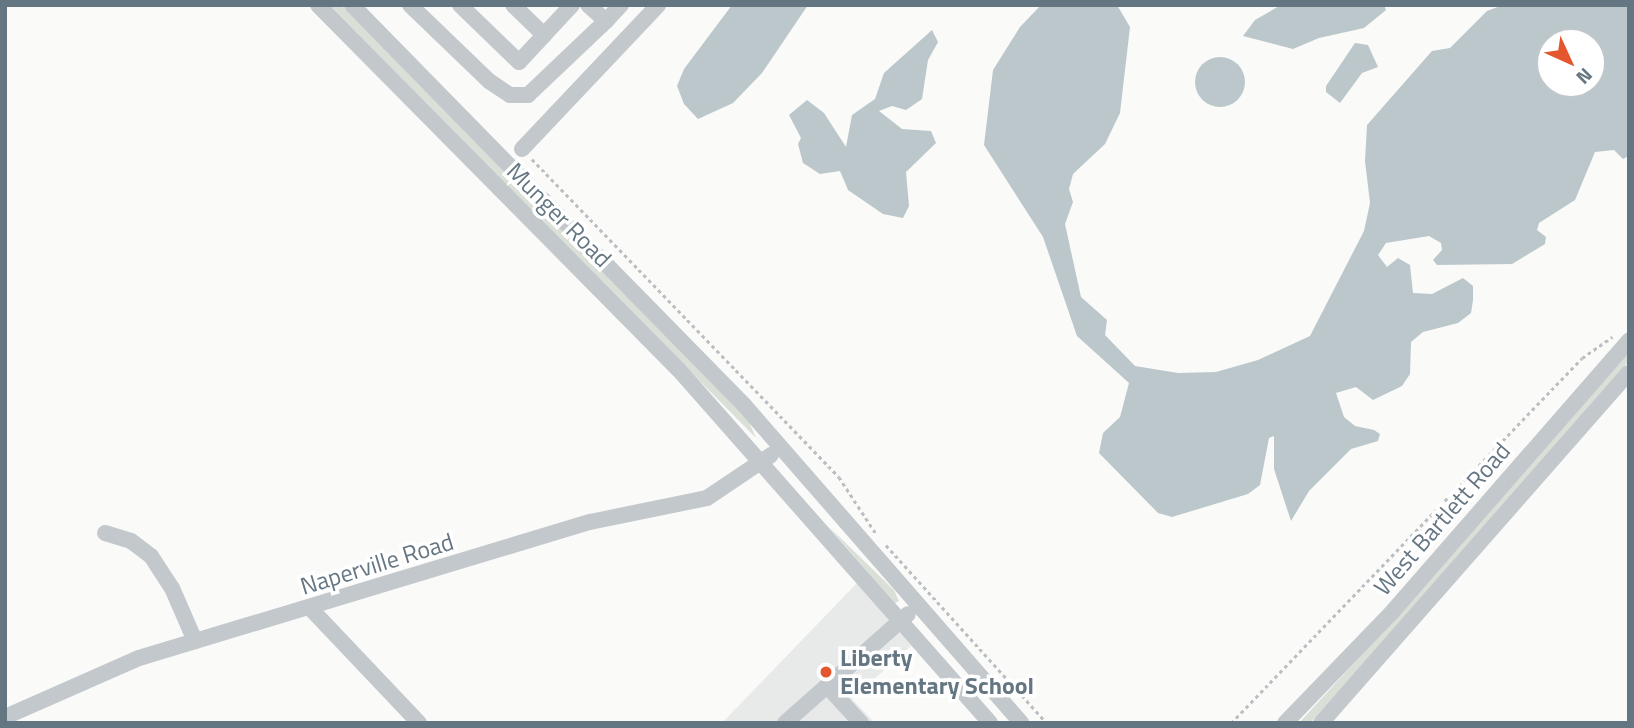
<!DOCTYPE html>
<style>
body{margin:0}
#map{position:relative;width:1634px;height:728px;overflow:hidden;background:#fafaf8;font-family:"Titillium Web",sans-serif}
div>[style]{position:absolute}
[style*='--x']{left:calc(var(--x)*1px);top:calc(var(--y)*1px);width:calc(var(--w)*1px);rotate:calc(var(--a)*1deg)}
.built>*{inset:0;background:#e8e9e9}
.green>*{inset:0;background:#dadfd7}
.water>*{inset:0;background:#bbc7cb}
.round{border-radius:50%}
.path>*{height:2.5px;margin-top:-1.25px;transform-origin:0;background:repeating-linear-gradient(90deg,#bbbfc2 0 3.5px,transparent 0 7px)}
.minor>*{height:16px;margin:-8px;padding:0 8px;transform-origin:8px;border-radius:8px;background:#c3c8cc}
.dots>*{width:19px;height:19px;translate:-50% -50%;box-sizing:border-box;border:4px solid #fff;border-radius:50%}
span{translate:-50% -50%;white-space:nowrap;text-align:center;line-height:1.15;-webkit-text-stroke:7px #fff;paint-order:stroke}
.street-label{font-size:24px;color:#657683}
.poi-label{font-size:24px;color:#657683;font-weight:700}
.left{translate:0 -50%;text-align:left}
.frame{position:absolute;inset:0;border:7px solid #657683;pointer-events:none}
.north{position:absolute;left:1536px;top:28px;width:70px;height:70px;box-sizing:border-box;background:#fff;border:2px solid #c1c8cd;border-radius:50%;rotate:135deg;font-size:19px;font-weight:700;line-height:28px;text-align:center;color:#657683}
.north::after{content:'';display:block;margin:auto;width:24px;height:32px;background:#e4572e;clip-path:polygon(50% 0,100% 100%,50% 72%,0 100%)}
</style>
<div id="map">
<div class="built">
<div style="clip-path:polygon(857px 583px,911px 646px,852px 699px,875px 723px,722px 723px)"></div>
</div>
<div class="green">
<div style="clip-path:polygon(329px 5px,341px 5px,629px 295px,749px 422px,756px 438px)"></div>
<div style="clip-path:polygon(1629px 351px,1629px 361px,1485px 529px,1310px 723px,1299px 723px,1434px 576px)"></div>
<div style="clip-path:polygon(828px 526px,894px 590px,899px 601px,895px 603px)"></div>
</div>
<div class="water">
<div style="clip-path:polygon(732px 5px,808px 5px,762px 73px,733px 103px,698px 119px,684px 104px,677px 86px,684px 69px)"></div>
<div style="clip-path:polygon(evenodd,1041px 5px,1117px 5px,1130px 27px,1120px 113px,1105px 144px,1073px 174px,1069px 189px,1073px 202px,1065px 224px,1081px 297px,1107px 320px,1105px 335px,1135px 366px,1178px 373px,1216px 372px,1258px 360px,1310px 336px,1364px 231px,1370px 203px,1365px 161px,1367px 125px,1432px 51px,1450px 48px,1487px 11px,1503px 5px,1629px 6px,1629px 156px,1623px 159px,1614px 150px,1595px 152px,1575px 200px,1539px 223px,1537px 230px,1546px 237px,1545px 244px,1512px 264px,1437px 265px,1433px 260px,1442px 250px,1441px 243px,1429px 236px,1386px 243px,1378px 255px,1387px 267px,1398px 258px,1410px 265px,1413px 293px,1432px 294px,1463px 278px,1473px 286px,1473px 300px,1471px 313px,1458px 323px,1423px 332px,1411px 342px,1410px 374px,1402px 386px,1373px 400px,1356px 387px,1336px 393px,1344px 417px,1355px 426px,1374px 430px,1380px 434px,1378px 441px,1351px 449px,1309px 491px,1291px 521px,1274px 469px,1274px 436px,1269px 438px,1260px 485px,1248px 494px,1172px 517px,1158px 513px,1099px 453px,1103px 433px,1120px 417px,1129px 383px,1077px 336px,1043px 237px,984px 145px,993px 70px,1020px 27px,1041px 5px,1592px 42px,1592px 84px,1550px 84px,1550px 42px,1592px 42px)"></div>
<div style="clip-path:polygon(1281px 5px,1384px 5px,1386px 10px,1364px 28px,1319px 38px,1293px 49px,1243px 36px,1255px 20px)"></div>
<div style="clip-path:polygon(932px 30px,938px 42px,928px 60px,922px 99px,906px 110px,892px 106px,879px 111px,902px 129px,931px 131px,936px 143px,906px 172px,909px 206px,903px 218px,883px 214px,848px 190px,840px 171px,820px 174px,803px 163px,798px 144px,801px 138px,789px 115px,807px 100px,824px 113px,846px 147px,852px 115px,875px 99px,884px 73px)"></div>
<div style="clip-path:polygon(1355px 43px,1368px 45px,1378px 67px,1362px 73px,1340px 103px,1326px 92px,1326px 86px)"></div>
<div class="round" style="left:1195px;top:57px;width:50px;height:50px"></div>
</div>
<div class="path">
<div style="--x:532;--y:159;--w:442;--a:46"></div>
<div style="--x:839;--y:477;--w:69;--a:56.8"></div>
<div style="--x:886;--y:545;--w:240;--a:47.9"></div>
<div style="--x:1231;--y:723;--w:506;--a:-46.12"></div>
<div style="--x:1582;--y:358;--w:37;--a:-35"></div>
</div>
<div class="minor">
<div style="--x:318;--y:5;--w:513;--a:45.32"></div>
<div style="--x:679;--y:370;--w:470;--a:48.6"></div>
<div style="--x:352;--y:5;--w:560;--a:45.58"></div>
<div style="--x:744;--y:405;--w:422;--a:48.9"></div>
<div style="--x:410;--y:5;--w:110;--a:43.9"></div>
<div style="--x:489;--y:81;--w:25;--a:34"></div>
<div style="--x:510;--y:95;--w:18;--a:0"></div>
<div style="--x:528;--y:95;--w:108;--a:-43.5"></div>
<div style="--x:606;--y:21;--w:24;--a:-138"></div>
<div style="--x:460;--y:5;--w:82;--a:44"></div>
<div style="--x:519;--y:62;--w:37;--a:-47"></div>
<div style="--x:544;--y:35;--w:43;--a:-135.9"></div>
<div style="--x:606;--y:21;--w:22;--a:-47"></div>
<div style="--x:544;--y:35;--w:41;--a:-47"></div>
<div style="--x:522;--y:149;--w:198;--a:-46.6"></div>
<div style="--x:105;--y:533;--w:27;--a:17"></div>
<div style="--x:131;--y:541;--w:25;--a:37"></div>
<div style="--x:151;--y:556;--w:38;--a:57"></div>
<div style="--x:172;--y:588;--w:58;--a:66.5"></div>
<div style="--x:311;--y:609;--w:157;--a:46.5"></div>
<div style="--x:828;--y:687;--w:49;--a:47.5"></div>
<div style="--x:5;--y:717;--w:146;--a:-23.8"></div>
<div style="--x:139;--y:658;--w:471;--a:-16.8"></div>
<div style="--x:590;--y:522;--w:119;--a:-11.6"></div>
<div style="--x:707;--y:498;--w:77;--a:-33.9"></div>
<div style="--x:785;--y:723;--w:164;--a:-41.5"></div>
<div style="--x:1285;--y:723;--w:156;--a:-46"></div>
<div style="--x:1393;--y:611;--w:359;--a:-48.9"></div>
<div style="--x:1321;--y:723;--w:466;--a:-48.7"></div>
</div>
<div class="dots">
<div style="left:826px;top:672px;background:#e4572e"></div>
</div>
<div class="street-label">
<span style="left:559px;top:215px;rotate:45deg">Munger Road</span>
<span style="left:1442px;top:519px;rotate:-49deg">West Bartlett Road</span>
<span style="left:377px;top:564px;rotate:-17deg">Naperville Road</span>
</div>
<div class="poi-label">
<span class="left" style="left:840px;top:672px">Liberty<br>Elementary School</span>
</div>
<div class="frame"></div>
<div class="north">N</div>
</div>
